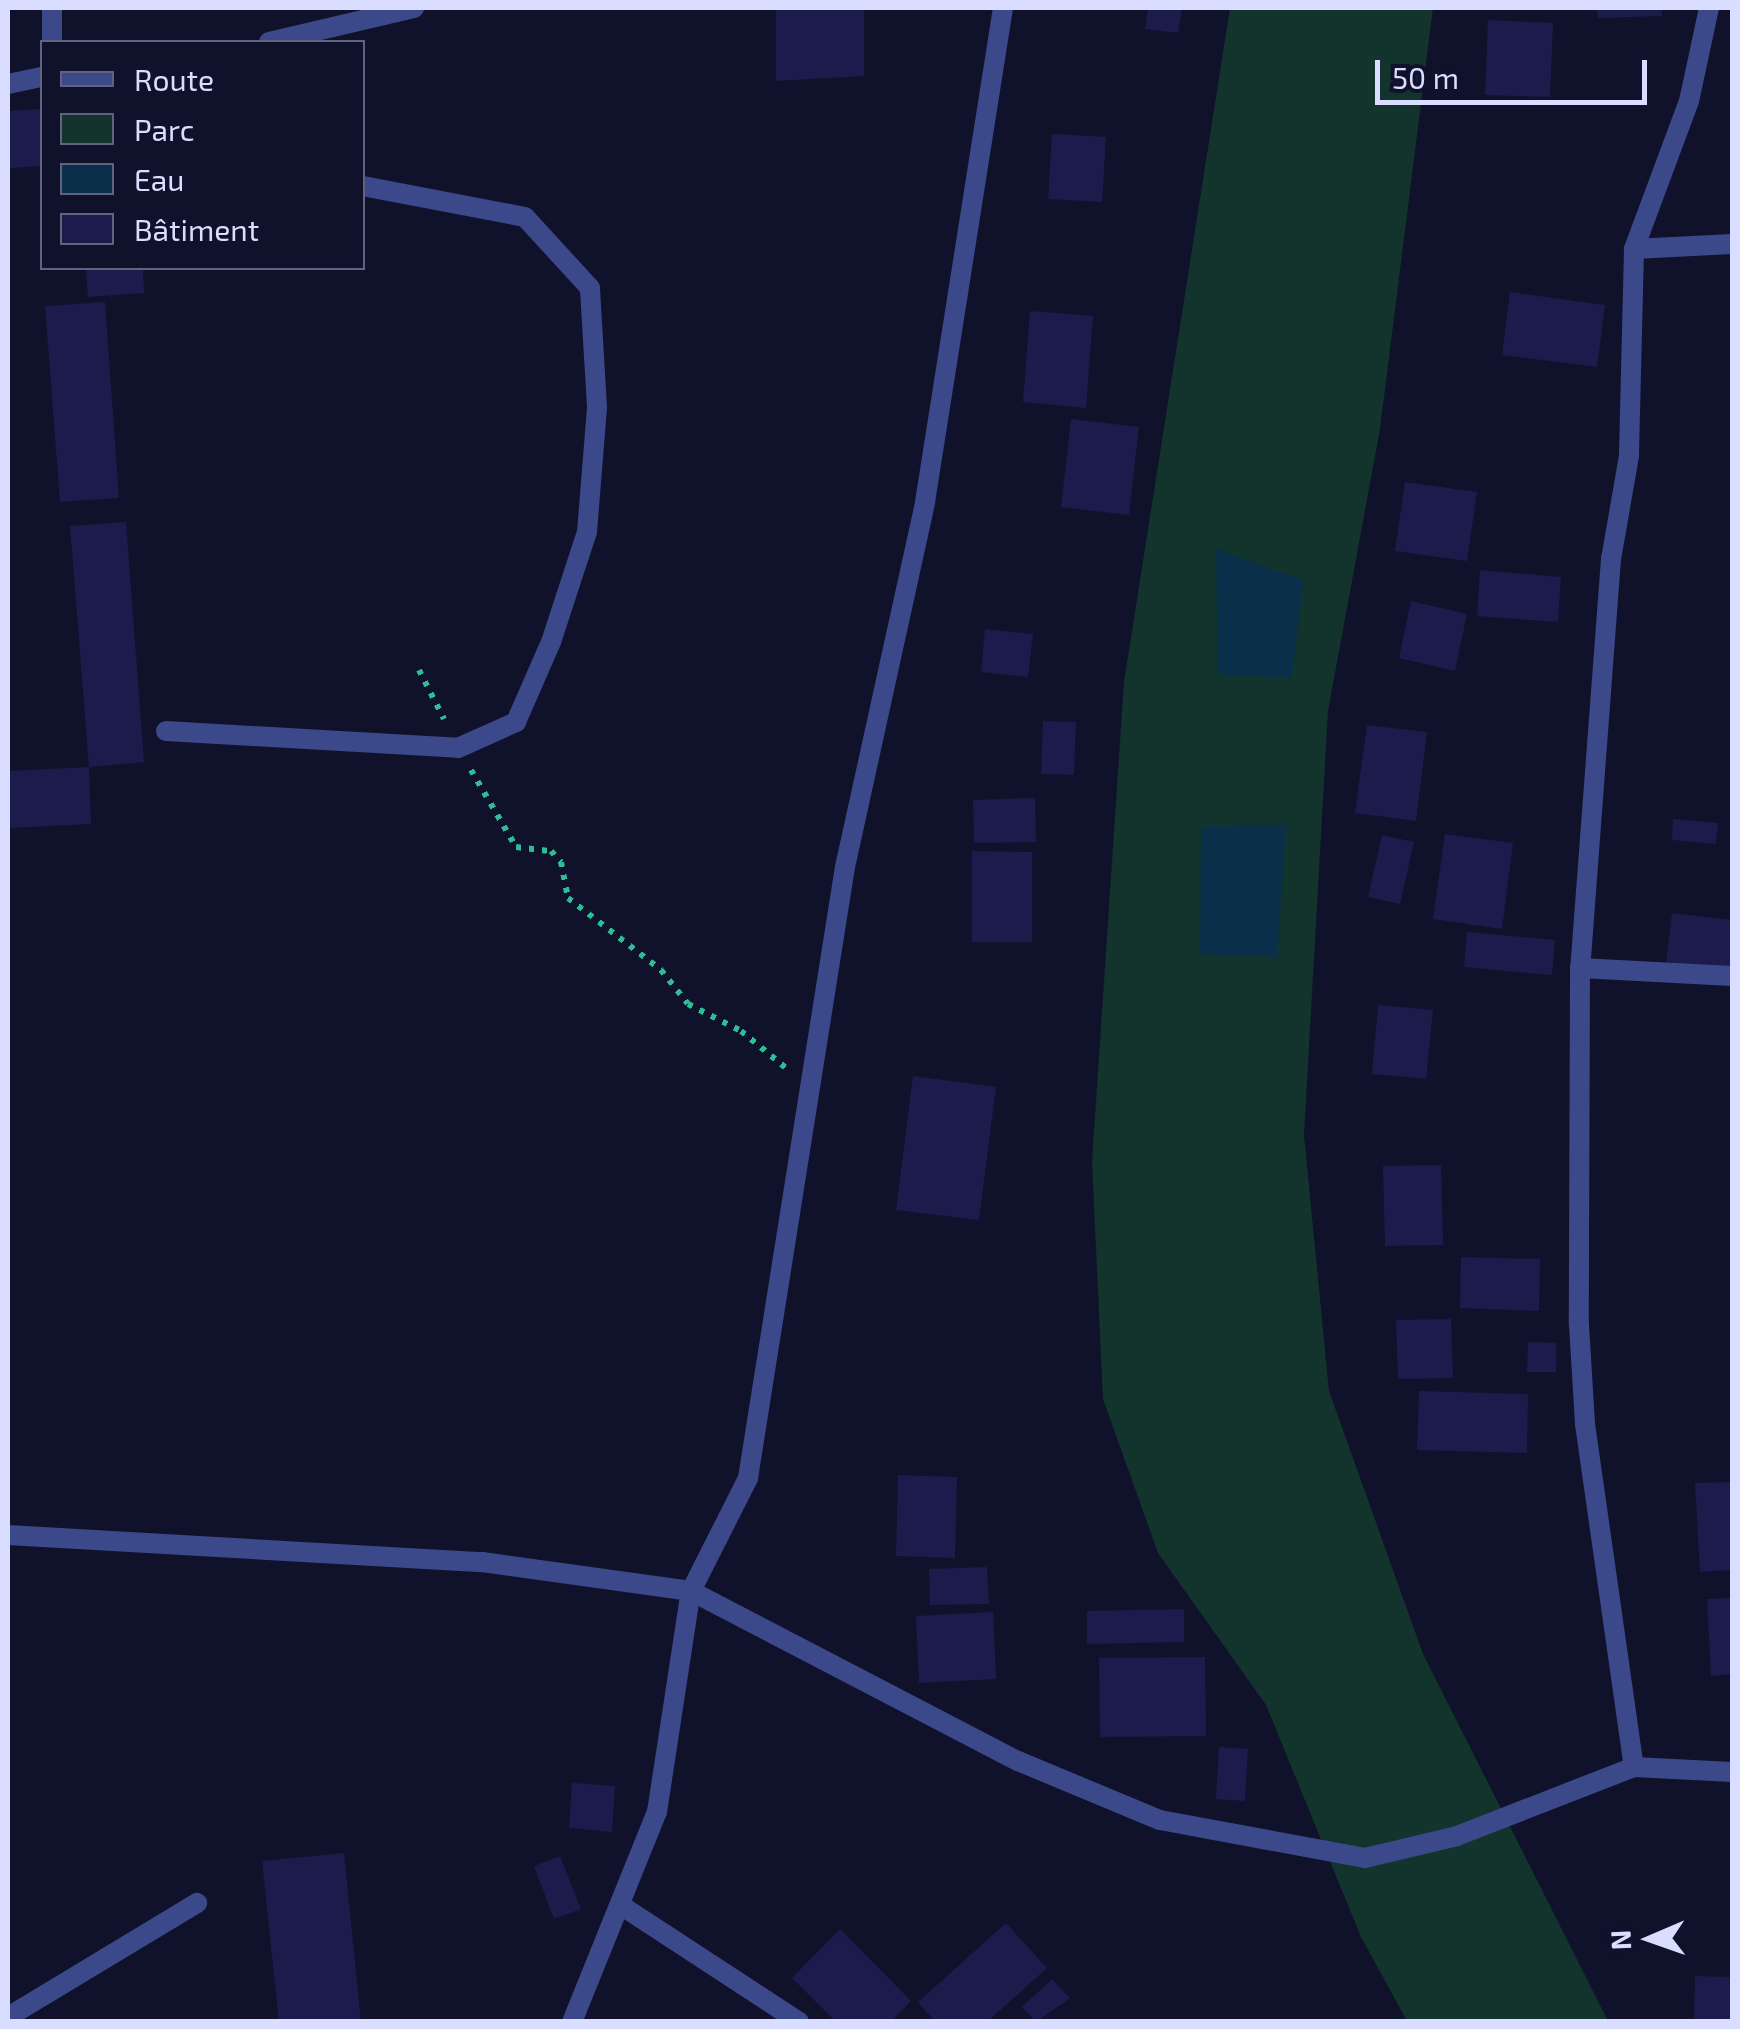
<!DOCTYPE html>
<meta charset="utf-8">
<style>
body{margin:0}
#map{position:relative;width:1740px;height:2029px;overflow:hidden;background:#10112a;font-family:"Exo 2",sans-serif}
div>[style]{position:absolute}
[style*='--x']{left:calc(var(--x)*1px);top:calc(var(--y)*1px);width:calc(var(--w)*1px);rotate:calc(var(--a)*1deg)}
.green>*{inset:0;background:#13342c}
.water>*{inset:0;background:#0a2f4a}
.building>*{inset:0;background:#1c1c4c}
.path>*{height:6px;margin-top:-3px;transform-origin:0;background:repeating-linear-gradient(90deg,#2ebe97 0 5px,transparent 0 13px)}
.lane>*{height:20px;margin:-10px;padding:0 10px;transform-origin:10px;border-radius:10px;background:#3b498a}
.street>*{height:20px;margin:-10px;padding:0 10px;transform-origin:10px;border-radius:10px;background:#3b498a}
span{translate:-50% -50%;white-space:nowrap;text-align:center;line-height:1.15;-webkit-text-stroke:8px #10112a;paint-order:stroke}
.frame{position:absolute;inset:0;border:10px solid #d9ddff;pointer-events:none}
.legend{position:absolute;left:40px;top:40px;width:325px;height:230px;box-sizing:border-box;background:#10112a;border:2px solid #60637f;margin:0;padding:12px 18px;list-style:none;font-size:30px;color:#d9ddff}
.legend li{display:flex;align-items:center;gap:20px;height:50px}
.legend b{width:50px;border:2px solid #60637f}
.north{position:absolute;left:1600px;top:1889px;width:100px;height:100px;-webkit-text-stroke:8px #10112a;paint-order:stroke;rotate:268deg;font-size:28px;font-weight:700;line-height:40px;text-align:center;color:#d9ddff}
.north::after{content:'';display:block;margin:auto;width:35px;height:45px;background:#d9ddff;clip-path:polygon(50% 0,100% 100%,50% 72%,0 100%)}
.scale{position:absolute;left:1375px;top:60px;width:272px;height:45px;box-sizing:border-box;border:5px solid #d9ddff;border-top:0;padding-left:12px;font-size:30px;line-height:35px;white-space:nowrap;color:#d9ddff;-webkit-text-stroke:8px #10112a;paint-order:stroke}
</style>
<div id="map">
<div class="green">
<div style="clip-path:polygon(1230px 8px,1433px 8px,1380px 429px,1328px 711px,1304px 1135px,1329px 1391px,1423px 1654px,1608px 2021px,1407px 2021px,1361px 1937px,1266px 1705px,1158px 1553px,1103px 1399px,1092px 1162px,1124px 682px)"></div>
</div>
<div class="water">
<div style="clip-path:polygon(1216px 549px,1303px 580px,1292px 678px,1218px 674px)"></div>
<div style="clip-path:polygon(1286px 825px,1277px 957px,1200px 954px,1201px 827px)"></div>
</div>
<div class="building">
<div style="clip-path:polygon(776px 8px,864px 8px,864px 76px,776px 81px)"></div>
<div style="clip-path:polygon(1148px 8px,1182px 8px,1178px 33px,1145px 29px)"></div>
<div style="clip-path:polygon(1597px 8px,1662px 8px,1662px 16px,1598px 18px)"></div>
<div style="clip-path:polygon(1488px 20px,1553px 23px,1550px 97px,1485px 95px)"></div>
<div style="clip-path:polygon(42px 109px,42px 166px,8px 168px,8px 111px)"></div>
<div style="clip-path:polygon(1052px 134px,1106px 137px,1102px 202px,1048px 199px)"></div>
<div style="clip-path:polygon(86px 268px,143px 268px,144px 293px,88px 297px)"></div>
<div style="clip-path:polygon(1510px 292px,1605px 305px,1597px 367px,1502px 355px)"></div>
<div style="clip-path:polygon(105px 302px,119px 498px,60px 502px,45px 306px)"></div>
<div style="clip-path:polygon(1030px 311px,1093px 316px,1086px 408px,1023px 402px)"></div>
<div style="clip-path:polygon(1071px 419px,1139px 427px,1129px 515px,1061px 507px)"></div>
<div style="clip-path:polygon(1405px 482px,1477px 492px,1467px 561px,1395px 551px)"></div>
<div style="clip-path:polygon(126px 522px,144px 762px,89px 767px,70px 526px)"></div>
<div style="clip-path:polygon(1480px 570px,1561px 577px,1558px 622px,1477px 616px)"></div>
<div style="clip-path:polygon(1411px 601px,1467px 614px,1455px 671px,1399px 658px)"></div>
<div style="clip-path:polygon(985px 629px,1033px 634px,1028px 677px,981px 672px)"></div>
<div style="clip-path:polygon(1043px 721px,1076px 722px,1074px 775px,1041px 774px)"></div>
<div style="clip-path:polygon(1367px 725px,1427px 732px,1416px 821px,1355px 813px)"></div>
<div style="clip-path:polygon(89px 767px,91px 824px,8px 828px,8px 771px)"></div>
<div style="clip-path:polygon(1035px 798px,1036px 842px,974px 843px,973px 800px)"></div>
<div style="clip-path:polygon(1673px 819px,1718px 823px,1716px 844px,1672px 840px)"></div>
<div style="clip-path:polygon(1445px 834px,1513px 843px,1502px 929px,1433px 919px)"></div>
<div style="clip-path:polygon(1382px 835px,1414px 842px,1400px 904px,1368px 897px)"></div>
<div style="clip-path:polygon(972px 851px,1032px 852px,1032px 942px,972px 942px)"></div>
<div style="clip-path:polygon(1672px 913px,1732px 920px,1731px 970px,1666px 962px)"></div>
<div style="clip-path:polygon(1467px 932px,1555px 940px,1552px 975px,1464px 967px)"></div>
<div style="clip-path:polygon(1378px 1005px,1433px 1010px,1426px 1079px,1372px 1074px)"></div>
<div style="clip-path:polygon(913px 1076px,996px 1087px,979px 1220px,896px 1210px)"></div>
<div style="clip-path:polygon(1441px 1165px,1443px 1245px,1385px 1246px,1383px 1166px)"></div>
<div style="clip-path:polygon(1461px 1257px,1540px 1259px,1539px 1311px,1460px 1308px)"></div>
<div style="clip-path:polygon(1451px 1319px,1453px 1378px,1398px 1379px,1396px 1320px)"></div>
<div style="clip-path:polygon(1528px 1342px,1556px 1343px,1556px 1372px,1527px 1372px)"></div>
<div style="clip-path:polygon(1419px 1391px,1528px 1394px,1527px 1453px,1417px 1450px)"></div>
<div style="clip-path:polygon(898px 1475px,957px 1477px,955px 1558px,896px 1556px)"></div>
<div style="clip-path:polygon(1732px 1482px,1732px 1570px,1700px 1572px,1695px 1483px)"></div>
<div style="clip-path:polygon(987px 1567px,989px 1604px,930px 1605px,929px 1569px)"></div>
<div style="clip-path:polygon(1732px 1598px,1732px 1674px,1711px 1676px,1707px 1599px)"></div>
<div style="clip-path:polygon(1184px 1609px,1184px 1642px,1087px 1644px,1087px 1611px)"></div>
<div style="clip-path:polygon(993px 1612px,996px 1679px,919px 1683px,916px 1616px)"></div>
<div style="clip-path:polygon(1205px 1657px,1206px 1736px,1100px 1737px,1099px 1658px)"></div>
<div style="clip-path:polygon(1219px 1747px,1248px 1749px,1245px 1801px,1216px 1799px)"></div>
<div style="clip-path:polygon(572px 1783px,615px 1786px,612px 1832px,569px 1828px)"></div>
<div style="clip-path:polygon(344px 1853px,361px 2022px,279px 2022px,262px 1861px)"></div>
<div style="clip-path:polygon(560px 1856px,581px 1909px,554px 1919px,534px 1866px)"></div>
<div style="clip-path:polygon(1006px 1923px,1047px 1968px,987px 2022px,935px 2022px,918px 2002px)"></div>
<div style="clip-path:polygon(840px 1929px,911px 2001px,891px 2022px,836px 2022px,792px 1978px)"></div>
<div style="clip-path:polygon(1695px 1976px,1732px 1977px,1732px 2022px,1694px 2022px)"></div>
<div style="clip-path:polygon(1052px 1979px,1070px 1998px,1036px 2022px,1022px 2007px)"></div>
</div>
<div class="path">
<div style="--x:419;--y:670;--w:55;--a:63"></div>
<div style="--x:471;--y:770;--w:89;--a:59.7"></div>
<div style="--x:516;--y:847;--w:35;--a:7"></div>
<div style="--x:551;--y:851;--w:15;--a:48"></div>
<div style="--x:561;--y:862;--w:37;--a:79"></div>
<div style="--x:568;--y:898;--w:118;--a:37.7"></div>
<div style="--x:661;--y:970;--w:43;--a:51.5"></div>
<div style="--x:688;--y:1004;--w:59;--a:27"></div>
<div style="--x:741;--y:1031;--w:58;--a:39.4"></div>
</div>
<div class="lane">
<div style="--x:8;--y:2017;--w:221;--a:-31.1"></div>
</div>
<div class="street">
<div style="--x:1709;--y:8;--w:95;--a:102.1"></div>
<div style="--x:1689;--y:101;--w:158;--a:110.4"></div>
<div style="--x:1634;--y:249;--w:207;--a:91.4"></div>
<div style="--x:1629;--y:456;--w:105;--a:99.9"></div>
<div style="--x:1611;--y:559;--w:410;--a:94.3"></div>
<div style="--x:1580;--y:968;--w:357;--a:90.2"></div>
<div style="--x:1579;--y:1325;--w:99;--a:86.5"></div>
<div style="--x:1585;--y:1424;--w:346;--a:81.9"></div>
<div style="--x:1634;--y:1767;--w:98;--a:2.9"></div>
<div style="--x:52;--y:42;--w:34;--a:-90"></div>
<div style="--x:269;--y:42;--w:149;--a:-13.2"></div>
<div style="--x:8;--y:84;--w:35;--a:-12"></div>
<div style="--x:1634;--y:249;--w:98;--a:-2.9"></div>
<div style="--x:166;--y:731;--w:292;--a:3.3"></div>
<div style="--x:458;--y:748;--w:64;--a:-24.1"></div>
<div style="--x:516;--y:722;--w:87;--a:-66.4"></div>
<div style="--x:551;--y:642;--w:116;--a:-71.9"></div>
<div style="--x:587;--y:532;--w:125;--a:-85.4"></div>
<div style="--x:597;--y:407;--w:119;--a:-93.4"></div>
<div style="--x:590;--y:288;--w:96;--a:-132.5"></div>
<div style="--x:525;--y:217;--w:166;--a:-169.2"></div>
<div style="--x:1580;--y:968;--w:152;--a:3"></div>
<div style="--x:8;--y:1535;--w:475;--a:3.3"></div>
<div style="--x:482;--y:1562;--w:211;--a:7.9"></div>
<div style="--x:691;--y:1591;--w:369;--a:27.5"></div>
<div style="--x:1018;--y:1761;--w:154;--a:22.6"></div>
<div style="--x:1160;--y:1820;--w:208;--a:10.5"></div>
<div style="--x:1365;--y:1858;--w:95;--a:-13.4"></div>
<div style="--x:1457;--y:1836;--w:190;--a:-21.3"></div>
<div style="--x:622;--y:1906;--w:212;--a:33.2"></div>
<div style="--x:572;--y:2022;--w:227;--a:-68"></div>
<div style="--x:657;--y:1812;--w:224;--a:-81.3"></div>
<div style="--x:691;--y:1591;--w:127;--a:-63.2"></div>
<div style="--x:748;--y:1478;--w:619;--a:-80.98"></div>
<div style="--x:845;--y:867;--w:374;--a:-77.6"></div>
<div style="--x:925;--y:502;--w:500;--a:-81.03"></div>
</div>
<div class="frame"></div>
<ul class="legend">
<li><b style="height:12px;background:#3b498a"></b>Route</li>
<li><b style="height:28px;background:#13342c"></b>Parc</li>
<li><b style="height:28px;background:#0a2f4a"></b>Eau</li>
<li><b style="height:28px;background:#1c1c4c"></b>Bâtiment</li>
</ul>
<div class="north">N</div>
<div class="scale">50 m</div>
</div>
